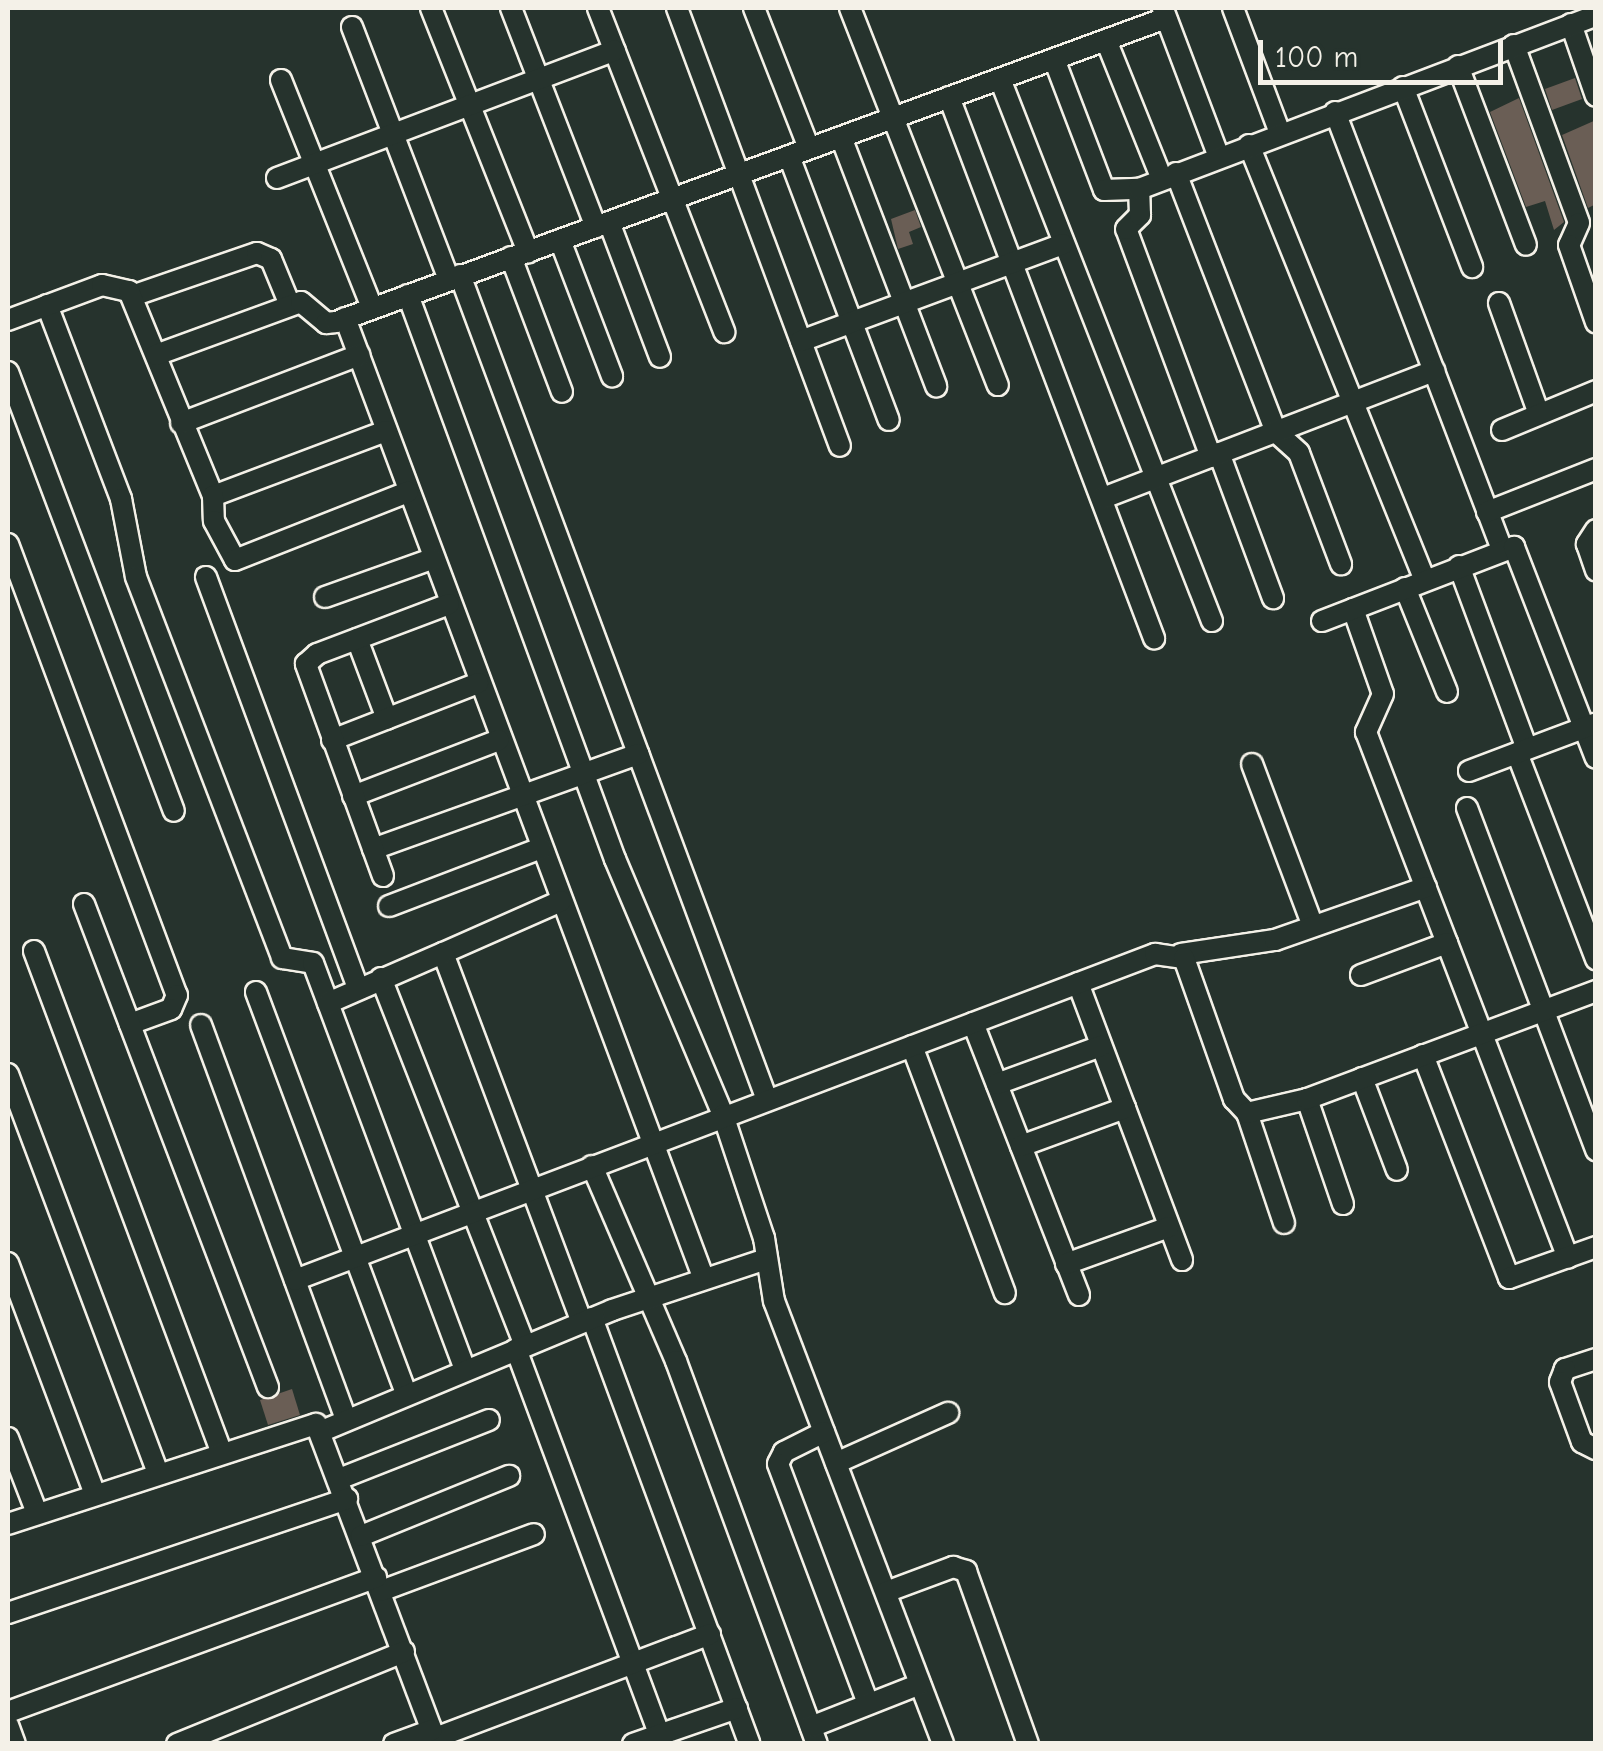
<!DOCTYPE html>
<style>
body{margin:0}
#map{position:relative;width:1603px;height:1751px;overflow:hidden;background:#26332d;font-family:"Comic Neue",sans-serif}
div>[style]{position:absolute}
[style*='--x']{left:calc(var(--x)*1px);top:calc(var(--y)*1px);width:calc(var(--w)*1px);rotate:calc(var(--a)*1deg)}
.building>*{inset:0;background:#6a5e55}
.roads{filter:drop-shadow(2px 0 #f4f1e8) drop-shadow(-2px 0 #f4f1e8) drop-shadow(0 2px #f4f1e8) drop-shadow(0 -2px #f4f1e8)}
.minor>*{height:20px;margin:-10px;padding:0 10px;transform-origin:10px;border-radius:10px;background:#26332d}
span{translate:-50% -50%;white-space:nowrap;text-align:center;line-height:1.15;-webkit-text-stroke:10px #26332d;paint-order:stroke}
.frame{position:absolute;inset:0;border:10px solid #f4f1e8;pointer-events:none}
.scale{position:absolute;left:1258px;top:40px;width:245px;height:45px;box-sizing:border-box;border:5px solid #f4f1e8;border-top:0;padding-left:12px;font-size:30px;line-height:35px;white-space:nowrap;color:#f4f1e8;-webkit-text-stroke:8px #26332d;paint-order:stroke}
</style>
<div id="map">
<div class="building">
<div style="clip-path:polygon(1575px 78px,1582px 99px,1552px 110px,1545px 89px)"></div>
<div style="clip-path:polygon(1519px 98px,1564px 222px,1554px 230px,1545px 201px,1526px 207px,1490px 112px)"></div>
<div style="clip-path:polygon(1596px 120px,1596px 204px,1588px 208px,1562px 135px)"></div>
<div style="clip-path:polygon(915px 210px,921px 227px,909px 232px,913px 244px,898px 249px,891px 219px)"></div>
<div style="clip-path:polygon(292px 1389px,300px 1415px,268px 1425px,260px 1400px)"></div>
</div>
<div class="roads">
<div class="minor">
<div style="--x:431;--y:8;--w:263;--a:68.3"></div>
<div style="--x:511;--y:8;--w:235;--a:68.8"></div>
<div style="--x:598;--y:8;--w:348;--a:68.7"></div>
<div style="--x:677;--y:8;--w:467;--a:69.6"></div>
<div style="--x:754;--y:8;--w:150;--a:68.6"></div>
<div style="--x:850;--y:8;--w:405;--a:68.6"></div>
<div style="--x:1233;--y:8;--w:134;--a:69.4"></div>
<div style="--x:1163;--y:9;--w:158;--a:69.3"></div>
<div style="--x:1571;--y:24;--w:76;--a:70.9"></div>
<div style="--x:352;--y:27;--w:271;--a:69"></div>
<div style="--x:1106;--y:40;--w:150;--a:68.1"></div>
<div style="--x:1514;--y:45;--w:189;--a:69.9"></div>
<div style="--x:1579;--y:223;--w:24;--a:114"></div>
<div style="--x:1569;--y:245;--w:82;--a:70.7"></div>
<div style="--x:1054;--y:59;--w:140;--a:69.1"></div>
<div style="--x:1104;--y:190;--w:35;--a:-2"></div>
<div style="--x:1458;--y:66;--w:191;--a:69.2"></div>
<div style="--x:1000;--y:79;--w:582;--a:68.64"></div>
<div style="--x:281;--y:80;--w:245;--a:68.2"></div>
<div style="--x:1403;--y:87;--w:193;--a:69"></div>
<div style="--x:949;--y:97;--w:579;--a:69.25"></div>
<div style="--x:1335;--y:112;--w:468;--a:69.1"></div>
<div style="--x:841;--y:137;--w:267;--a:69.1"></div>
<div style="--x:1249;--y:145;--w:469;--a:68"></div>
<div style="--x:789;--y:156;--w:282;--a:69.3"></div>
<div style="--x:1176;--y:173;--w:278;--a:68.9"></div>
<div style="--x:1276;--y:432;--w:31;--a:42"></div>
<div style="--x:1299;--y:453;--w:119;--a:69.3"></div>
<div style="--x:277;--y:178;--w:361;--a:-20.7"></div>
<div style="--x:609;--y:222;--w:144;--a:69.3"></div>
<div style="--x:560;--y:240;--w:146;--a:69.1"></div>
<div style="--x:511;--y:257;--w:144;--a:69.3"></div>
<div style="--x:460;--y:275;--w:877;--a:69.58"></div>
<div style="--x:408;--y:295;--w:601;--a:69.85"></div>
<div style="--x:615;--y:859;--w:278;--a:67.1"></div>
<div style="--x:723;--y:1115;--w:130;--a:71.6"></div>
<div style="--x:764;--y:1238;--w:64;--a:81"></div>
<div style="--x:774;--y:1301;--w:474;--a:69.1"></div>
<div style="--x:132;--y:296;--w:132;--a:-19"></div>
<div style="--x:257;--y:253;--w:15;--a:23"></div>
<div style="--x:271;--y:259;--w:50;--a:67.6"></div>
<div style="--x:1499;--y:303;--w:118;--a:70.2"></div>
<div style="--x:47;--y:305;--w:208;--a:69.1"></div>
<div style="--x:121;--y:499;--w:79;--a:79.1"></div>
<div style="--x:136;--y:577;--w:408;--a:69"></div>
<div style="--x:282;--y:958;--w:31;--a:9"></div>
<div style="--x:313;--y:963;--w:434;--a:69.5"></div>
<div style="--x:345;--y:318;--w:1026;--a:69.52"></div>
<div style="--x:8;--y:320;--w:100;--a:-20.4"></div>
<div style="--x:102;--y:285;--w:28;--a:13"></div>
<div style="--x:129;--y:291;--w:222;--a:67.7"></div>
<div style="--x:213;--y:496;--w:185;--a:-20.6"></div>
<div style="--x:801;--y:341;--w:279;--a:-20.3"></div>
<div style="--x:156;--y:355;--w:154;--a:-20.1"></div>
<div style="--x:301;--y:302;--w:33;--a:40"></div>
<div style="--x:326;--y:323;--w:10;--a:-6"></div>
<div style="--x:336;--y:322;--w:884;--a:-20.12"></div>
<div style="--x:8;--y:372;--w:469;--a:69.3"></div>
<div style="--x:181;--y:423;--w:191;--a:-20.9"></div>
<div style="--x:1502;--y:430;--w:102;--a:-22.5"></div>
<div style="--x:1219;--y:453;--w:155;--a:69.6"></div>
<div style="--x:1211;--y:457;--w:243;--a:-110.4"></div>
<div style="--x:1126;--y:229;--w:20;--a:-45"></div>
<div style="--x:1140;--y:215;--w:26;--a:-92"></div>
<div style="--x:1139;--y:189;--w:489;--a:-20.8"></div>
<div style="--x:213;--y:496;--w:25;--a:88"></div>
<div style="--x:214;--y:521;--w:44;--a:61.7"></div>
<div style="--x:235;--y:560;--w:186;--a:-21.5"></div>
<div style="--x:1103;--y:498;--w:355;--a:-21"></div>
<div style="--x:1487;--y:512;--w:117;--a:-21.5"></div>
<div style="--x:1596;--y:530;--w:17;--a:123"></div>
<div style="--x:1587;--y:544;--w:28;--a:71"></div>
<div style="--x:8;--y:544;--w:482;--a:69.5"></div>
<div style="--x:177;--y:995;--w:15;--a:113"></div>
<div style="--x:171;--y:1009;--w:44;--a:159.9"></div>
<div style="--x:1459;--y:566;--w:195;--a:69.6"></div>
<div style="--x:206;--y:577;--w:439;--a:69.7"></div>
<div style="--x:1405;--y:588;--w:112;--a:68"></div>
<div style="--x:325;--y:597;--w:114;--a:-19.6"></div>
<div style="--x:1353;--y:609;--w:90;--a:70.6"></div>
<div style="--x:1383;--y:694;--w:42;--a:114.1"></div>
<div style="--x:1366;--y:732;--w:563;--a:68.99"></div>
<div style="--x:1322;--y:621;--w:206;--a:-21.1"></div>
<div style="--x:1514;--y:547;--w:226;--a:68.8"></div>
<div style="--x:357;--y:639;--w:85;--a:69.4"></div>
<div style="--x:332;--y:740;--w:157;--a:-21.3"></div>
<div style="--x:1517;--y:753;--w:221;--a:69"></div>
<div style="--x:1252;--y:764;--w:173;--a:69.4"></div>
<div style="--x:1469;--y:771;--w:134;--a:-20.6"></div>
<div style="--x:353;--y:796;--w:156;--a:-21"></div>
<div style="--x:1467;--y:808;--w:366;--a:69.3"></div>
<div style="--x:373;--y:849;--w:282;--a:-19.7"></div>
<div style="--x:383;--y:876;--w:226;--a:-110"></div>
<div style="--x:306;--y:664;--w:15;--a:-42"></div>
<div style="--x:317;--y:654;--w:141;--a:-20.7"></div>
<div style="--x:561;--y:901;--w:129;--a:156.2"></div>
<div style="--x:443;--y:953;--w:394;--a:69.4"></div>
<div style="--x:84;--y:904;--w:517;--a:69.15"></div>
<div style="--x:389;--y:906;--w:163;--a:-20.9"></div>
<div style="--x:34;--y:951;--w:534;--a:69.49"></div>
<div style="--x:1181;--y:954;--w:95;--a:-8.5"></div>
<div style="--x:1275;--y:940;--w:160;--a:-19.3"></div>
<div style="--x:1361;--y:975;--w:92;--a:-20.4"></div>
<div style="--x:381;--y:978;--w:394;--a:68.6"></div>
<div style="--x:1078;--y:983;--w:296;--a:69.4"></div>
<div style="--x:256;--y:992;--w:429;--a:69.5"></div>
<div style="--x:328;--y:1003;--w:125;--a:-23.5"></div>
<div style="--x:973;--y:1023;--w:292;--a:68.7"></div>
<div style="--x:201;--y:1025;--w:421;--a:69.8"></div>
<div style="--x:912;--y:1046;--w:264;--a:69.4"></div>
<div style="--x:1423;--y:1055;--w:239;--a:68.9"></div>
<div style="--x:1509;--y:1278;--w:92;--a:-19.6"></div>
<div style="--x:8;--y:1074;--w:424;--a:69.4"></div>
<div style="--x:1362;--y:1078;--w:98;--a:69.2"></div>
<div style="--x:997;--y:1084;--w:111;--a:-20.1"></div>
<div style="--x:1307;--y:1099;--w:111;--a:71.1"></div>
<div style="--x:1247;--y:1113;--w:116;--a:71.4"></div>
<div style="--x:1021;--y:1146;--w:111;--a:-20.1"></div>
<div style="--x:592;--y:1166;--w:212;--a:66.7"></div>
<div style="--x:676;--y:1361;--w:408;--a:69.8"></div>
<div style="--x:8;--y:1263;--w:245;--a:69.4"></div>
<div style="--x:1066;--y:1264;--w:109;--a:-19.8"></div>
<div style="--x:295;--y:1280;--w:920;--a:-20.76"></div>
<div style="--x:1155;--y:954;--w:29;--a:8"></div>
<div style="--x:1184;--y:958;--w:150;--a:70.5"></div>
<div style="--x:1234;--y:1099;--w:19;--a:47"></div>
<div style="--x:1247;--y:1113;--w:62;--a:-13.1"></div>
<div style="--x:1307;--y:1099;--w:309;--a:-20.5"></div>
<div style="--x:592;--y:1318;--w:454;--a:69.7"></div>
<div style="--x:516;--y:1349;--w:421;--a:69.6"></div>
<div style="--x:1596;--y:1359;--w:33;--a:162"></div>
<div style="--x:1565;--y:1369;--w:14;--a:111"></div>
<div style="--x:1560;--y:1382;--w:64;--a:69.9"></div>
<div style="--x:1582;--y:1442;--w:16;--a:27"></div>
<div style="--x:322;--y:1431;--w:314;--a:-22.6"></div>
<div style="--x:612;--y:1310;--w:162;--a:-18.3"></div>
<div style="--x:824;--y:1432;--w:45;--a:153.4"></div>
<div style="--x:784;--y:1452;--w:13;--a:117"></div>
<div style="--x:778;--y:1464;--w:256;--a:69.4"></div>
<div style="--x:8;--y:1438;--w:80;--a:68.9"></div>
<div style="--x:836;--y:1463;--w:123;--a:-24.1"></div>
<div style="--x:339;--y:1479;--w:161;--a:-21.5"></div>
<div style="--x:8;--y:1524;--w:324;--a:-18"></div>
<div style="--x:316;--y:1424;--w:342;--a:69.3"></div>
<div style="--x:361;--y:1536;--w:160;--a:-22.1"></div>
<div style="--x:381;--y:1591;--w:163;--a:-20.4"></div>
<div style="--x:886;--y:1592;--w:72;--a:-20.5"></div>
<div style="--x:953;--y:1567;--w:14;--a:17"></div>
<div style="--x:966;--y:1571;--w:184;--a:70.3"></div>
<div style="--x:8;--y:1613;--w:358;--a:-18.6"></div>
<div style="--x:8;--y:1712;--w:392;--a:-20.1"></div>
<div style="--x:8;--y:1725;--w:20;--a:70"></div>
<div style="--x:811;--y:1727;--w:117;--a:-21.5"></div>
<div style="--x:435;--y:1738;--w:294;--a:-20.7"></div>
<div style="--x:177;--y:1744;--w:245;--a:-22.1"></div>
<div style="--x:394;--y:1744;--w:40;--a:-20.2"></div>
<div style="--x:633;--y:1744;--w:110;--a:-19.1"></div>
</div>
</div>
<div class="frame"></div>
<div class="scale">100 m</div>
</div>
